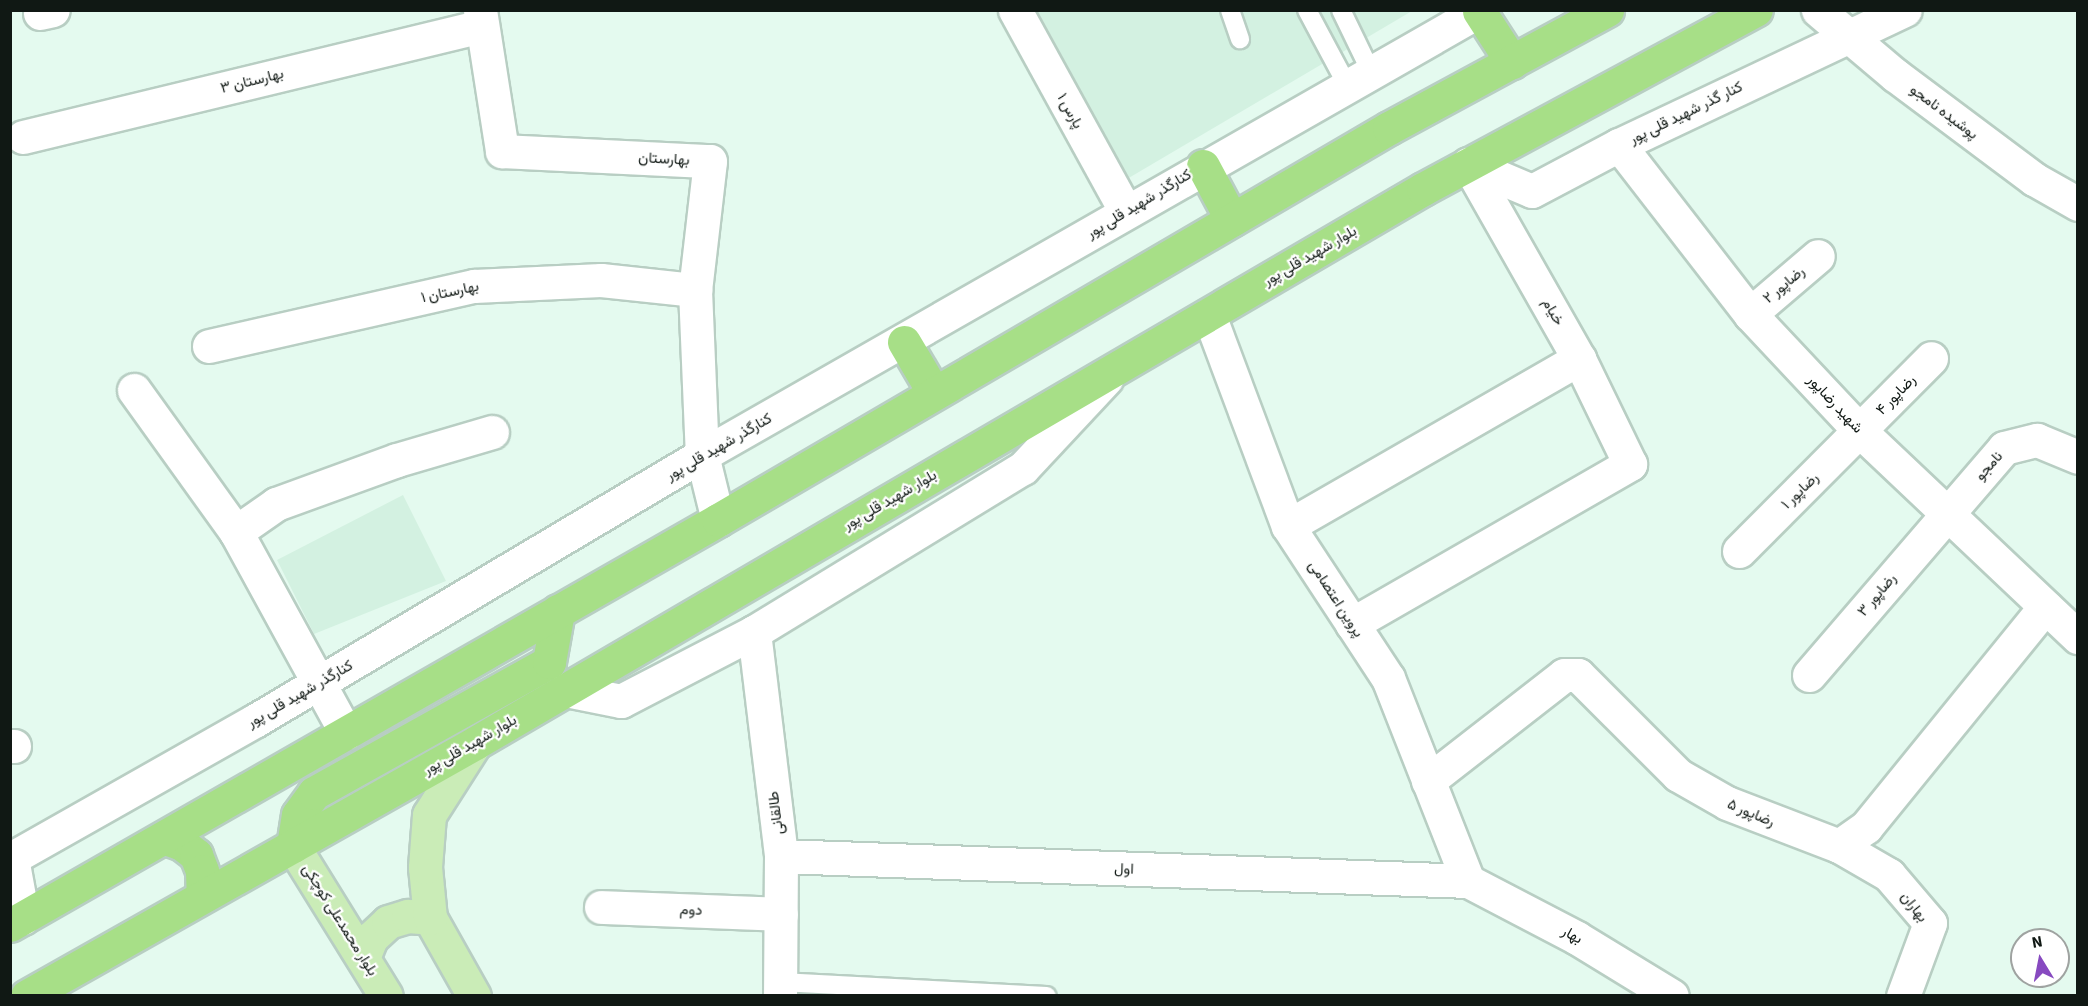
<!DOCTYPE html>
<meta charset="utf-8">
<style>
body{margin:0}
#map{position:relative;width:2088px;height:1006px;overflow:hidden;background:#e4faef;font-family:"Source Sans 3",Vazirmatn,sans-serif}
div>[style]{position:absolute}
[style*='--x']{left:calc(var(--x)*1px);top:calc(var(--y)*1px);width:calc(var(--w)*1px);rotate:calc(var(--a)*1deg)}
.built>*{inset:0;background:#d3f1e1}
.roads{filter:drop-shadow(2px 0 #b8cec3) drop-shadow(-2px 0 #b8cec3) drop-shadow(0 2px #b8cec3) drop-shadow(0 -2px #b8cec3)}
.lane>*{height:18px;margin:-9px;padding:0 9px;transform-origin:9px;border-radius:9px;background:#fff}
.street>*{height:33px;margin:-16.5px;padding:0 16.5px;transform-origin:16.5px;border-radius:16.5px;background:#fff}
.secondary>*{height:33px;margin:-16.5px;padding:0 16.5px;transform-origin:16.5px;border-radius:16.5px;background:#fff}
.primary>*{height:33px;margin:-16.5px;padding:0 16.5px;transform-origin:16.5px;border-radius:16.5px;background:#caecb7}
.highway>*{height:33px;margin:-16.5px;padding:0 16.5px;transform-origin:16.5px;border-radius:16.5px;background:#a7df87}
span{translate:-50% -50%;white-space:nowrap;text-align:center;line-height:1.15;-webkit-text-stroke:4.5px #fff;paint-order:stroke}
.street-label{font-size:15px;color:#101814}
.frame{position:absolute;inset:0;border:12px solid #101814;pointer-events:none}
.north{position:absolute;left:2010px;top:928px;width:60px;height:60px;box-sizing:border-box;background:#fff;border:2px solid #9fa3a1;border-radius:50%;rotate:350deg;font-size:16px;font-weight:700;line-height:24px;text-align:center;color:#101814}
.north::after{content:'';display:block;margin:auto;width:21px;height:27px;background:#874ac0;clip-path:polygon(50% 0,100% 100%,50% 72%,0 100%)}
</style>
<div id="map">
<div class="built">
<div style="clip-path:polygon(1027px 11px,1412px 11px,1127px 179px)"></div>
<div style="clip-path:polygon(403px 495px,446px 581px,314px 634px,277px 560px)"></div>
</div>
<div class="roads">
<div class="lane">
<div style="--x:1230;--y:10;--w:31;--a:71"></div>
<div style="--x:1307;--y:10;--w:85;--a:61.9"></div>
<div style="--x:1341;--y:10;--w:69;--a:64.2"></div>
<div style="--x:780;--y:982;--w:267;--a:3"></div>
</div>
<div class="street">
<div style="--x:480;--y:10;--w:143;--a:81.1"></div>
<div style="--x:502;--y:151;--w:208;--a:2.8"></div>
<div style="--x:710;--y:161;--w:130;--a:96.6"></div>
<div style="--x:695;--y:290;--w:165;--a:87.6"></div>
<div style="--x:702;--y:455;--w:67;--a:76.2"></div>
<div style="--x:1015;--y:10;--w:230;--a:61.2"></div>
<div style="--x:1818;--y:10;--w:101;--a:40.2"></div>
<div style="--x:1895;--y:75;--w:174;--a:36.8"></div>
<div style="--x:2034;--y:179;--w:51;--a:29.6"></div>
<div style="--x:40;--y:13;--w:13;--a:-13"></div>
<div style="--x:23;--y:137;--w:472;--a:-13.6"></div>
<div style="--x:1619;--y:145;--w:214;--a:52.2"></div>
<div style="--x:1750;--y:314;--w:162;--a:46.8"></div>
<div style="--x:1861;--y:432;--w:299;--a:43.4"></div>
<div style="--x:1750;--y:314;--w:89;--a:-40.5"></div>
<div style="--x:1209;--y:315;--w:225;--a:69.5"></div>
<div style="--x:1288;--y:526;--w:182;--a:56.7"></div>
<div style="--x:1388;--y:678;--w:218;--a:68.5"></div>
<div style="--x:209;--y:346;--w:272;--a:-12.8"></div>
<div style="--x:474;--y:286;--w:127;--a:-2.7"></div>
<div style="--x:601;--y:280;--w:95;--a:6.1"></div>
<div style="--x:134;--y:390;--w:175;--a:54.3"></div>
<div style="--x:236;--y:532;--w:229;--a:61.3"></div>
<div style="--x:1288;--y:526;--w:336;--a:-29.9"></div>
<div style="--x:236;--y:532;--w:49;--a:-35"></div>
<div style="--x:276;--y:504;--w:129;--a:-20"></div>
<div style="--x:397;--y:460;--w:99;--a:-16.4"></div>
<div style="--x:1739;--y:551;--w:272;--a:-45.1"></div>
<div style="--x:1352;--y:624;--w:321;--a:-29.9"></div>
<div style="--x:1630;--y:464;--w:117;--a:-115.9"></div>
<div style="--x:1579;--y:359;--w:224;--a:-119.6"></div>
<div style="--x:1809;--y:675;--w:299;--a:-49.3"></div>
<div style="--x:2004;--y:448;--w:34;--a:-14"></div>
<div style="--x:2037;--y:440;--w:44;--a:22.5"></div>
<div style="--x:566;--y:690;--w:56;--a:11.3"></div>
<div style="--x:621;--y:701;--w:150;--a:-27.4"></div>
<div style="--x:754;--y:632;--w:315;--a:-31.4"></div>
<div style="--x:1023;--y:468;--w:122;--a:-47"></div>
<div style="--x:10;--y:746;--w:4;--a:0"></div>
<div style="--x:1428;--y:781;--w:172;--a:-37.9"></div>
<div style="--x:1564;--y:675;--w:14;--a:0"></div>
<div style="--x:1578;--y:675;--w:141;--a:45"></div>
<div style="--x:1678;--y:775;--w:56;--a:29.7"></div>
<div style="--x:1727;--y:803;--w:120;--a:21"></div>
<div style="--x:1839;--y:846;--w:33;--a:-35"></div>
<div style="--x:1866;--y:827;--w:284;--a:-50.9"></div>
<div style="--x:1839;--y:846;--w:58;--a:30.1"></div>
<div style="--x:1889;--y:875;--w:63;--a:49.5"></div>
<div style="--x:1930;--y:923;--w:78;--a:110.3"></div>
<div style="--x:781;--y:856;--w:687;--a:2.08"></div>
<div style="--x:1468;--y:881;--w:123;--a:27.6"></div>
<div style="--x:1577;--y:938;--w:111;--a:31.4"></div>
<div style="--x:601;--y:907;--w:180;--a:2.2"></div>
</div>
<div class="secondary">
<div style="--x:1468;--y:164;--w:69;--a:22.9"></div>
<div style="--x:1532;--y:191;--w:98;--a:-27.9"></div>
<div style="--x:1619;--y:145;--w:316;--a:-25.3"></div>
<div style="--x:754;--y:632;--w:226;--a:83.1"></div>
<div style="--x:781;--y:856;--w:140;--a:90.4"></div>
<div style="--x:23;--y:918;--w:61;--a:-100.4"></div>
<div style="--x:12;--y:858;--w:280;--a:-29.5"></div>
<div style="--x:256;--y:720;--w:519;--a:-30.72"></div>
<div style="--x:702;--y:455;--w:897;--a:-29.74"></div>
</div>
<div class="primary">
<div style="--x:293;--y:846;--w:176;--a:58.2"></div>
<div style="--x:363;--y:958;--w:22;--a:-68"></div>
<div style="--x:371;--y:938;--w:23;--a:-43"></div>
<div style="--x:388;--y:922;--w:21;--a:-17"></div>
<div style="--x:408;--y:916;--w:22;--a:5"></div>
<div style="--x:474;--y:996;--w:90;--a:-119.4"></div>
<div style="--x:430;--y:918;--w:51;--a:-95.6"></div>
<div style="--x:425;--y:867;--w:52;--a:-85.6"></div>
<div style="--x:429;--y:815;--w:85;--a:-57.4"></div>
</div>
<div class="highway">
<div style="--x:1479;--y:11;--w:61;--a:57.1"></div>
<div style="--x:1203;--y:166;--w:61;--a:61.8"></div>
<div style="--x:904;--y:342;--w:59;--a:59.5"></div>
<div style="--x:165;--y:838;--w:18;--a:19"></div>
<div style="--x:182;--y:844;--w:18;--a:38"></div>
<div style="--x:196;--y:855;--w:17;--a:69"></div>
<div style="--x:202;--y:871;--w:25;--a:88"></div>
<div style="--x:293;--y:846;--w:31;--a:-81"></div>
<div style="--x:298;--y:815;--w:27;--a:-54"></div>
<div style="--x:314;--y:793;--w:269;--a:-29.1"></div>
<div style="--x:549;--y:662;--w:52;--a:-80"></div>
<div style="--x:10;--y:925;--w:816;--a:-29.77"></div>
<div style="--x:718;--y:520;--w:777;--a:-30.29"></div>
<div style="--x:1389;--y:128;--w:248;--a:-28.4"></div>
<div style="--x:27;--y:996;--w:515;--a:-29.45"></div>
<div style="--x:475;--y:743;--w:1098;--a:-30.3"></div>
<div style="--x:1423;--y:189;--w:378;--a:-28.3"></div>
</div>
</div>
<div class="street-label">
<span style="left:252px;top:81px;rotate:-14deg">بهارستان ۳</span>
<span style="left:1070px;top:111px;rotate:61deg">پارس ۱</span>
<span style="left:1944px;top:112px;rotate:37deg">پوشیده نامجو</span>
<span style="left:1686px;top:113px;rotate:-26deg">کنار گذر شهید قلی پور</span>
<span style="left:664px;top:159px;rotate:3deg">بهارستان</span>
<span style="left:1139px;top:204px;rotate:-31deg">کنارگذر شهید قلی پور</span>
<span style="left:1310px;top:256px;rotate:-30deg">بلوار شهید قلی پور</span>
<span style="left:1784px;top:285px;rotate:-40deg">رضاپور ۲</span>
<span style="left:450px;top:292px;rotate:-12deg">بهارستان ۱</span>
<span style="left:1553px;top:312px;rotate:60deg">خیام</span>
<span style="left:1896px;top:395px;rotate:-46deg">رضاپور ۴</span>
<span style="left:1835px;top:404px;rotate:47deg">شهید رضاپور</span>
<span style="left:719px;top:447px;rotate:-30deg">کنارگذر شهید قلی پور</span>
<span style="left:1989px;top:466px;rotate:-48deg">نامجو</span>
<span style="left:1800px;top:491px;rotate:-44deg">رضاپور ۱</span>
<span style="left:890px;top:500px;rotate:-30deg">بلوار شهید قلی پور</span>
<span style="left:1877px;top:595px;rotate:-50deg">رضاپور ۳</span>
<span style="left:1336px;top:599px;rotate:57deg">پروین اعتصامی</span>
<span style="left:300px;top:694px;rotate:-30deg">کنارگذر شهید قلی پور</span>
<span style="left:470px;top:745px;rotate:-30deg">بلوار شهید قلی پور</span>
<span style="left:776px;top:813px;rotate:-97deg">طالقانی</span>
<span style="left:1751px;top:813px;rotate:23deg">رضاپور ۵</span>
<span style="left:1124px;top:869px;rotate:2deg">اول</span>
<span style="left:1914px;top:907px;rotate:52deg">بهاران</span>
<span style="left:691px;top:910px;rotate:2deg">دوم</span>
<span style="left:340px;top:920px;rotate:58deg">بلوار محمدعلی کوچکی</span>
<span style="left:1572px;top:935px;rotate:29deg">بهار</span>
</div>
<div class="frame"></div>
<div class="north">N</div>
</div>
